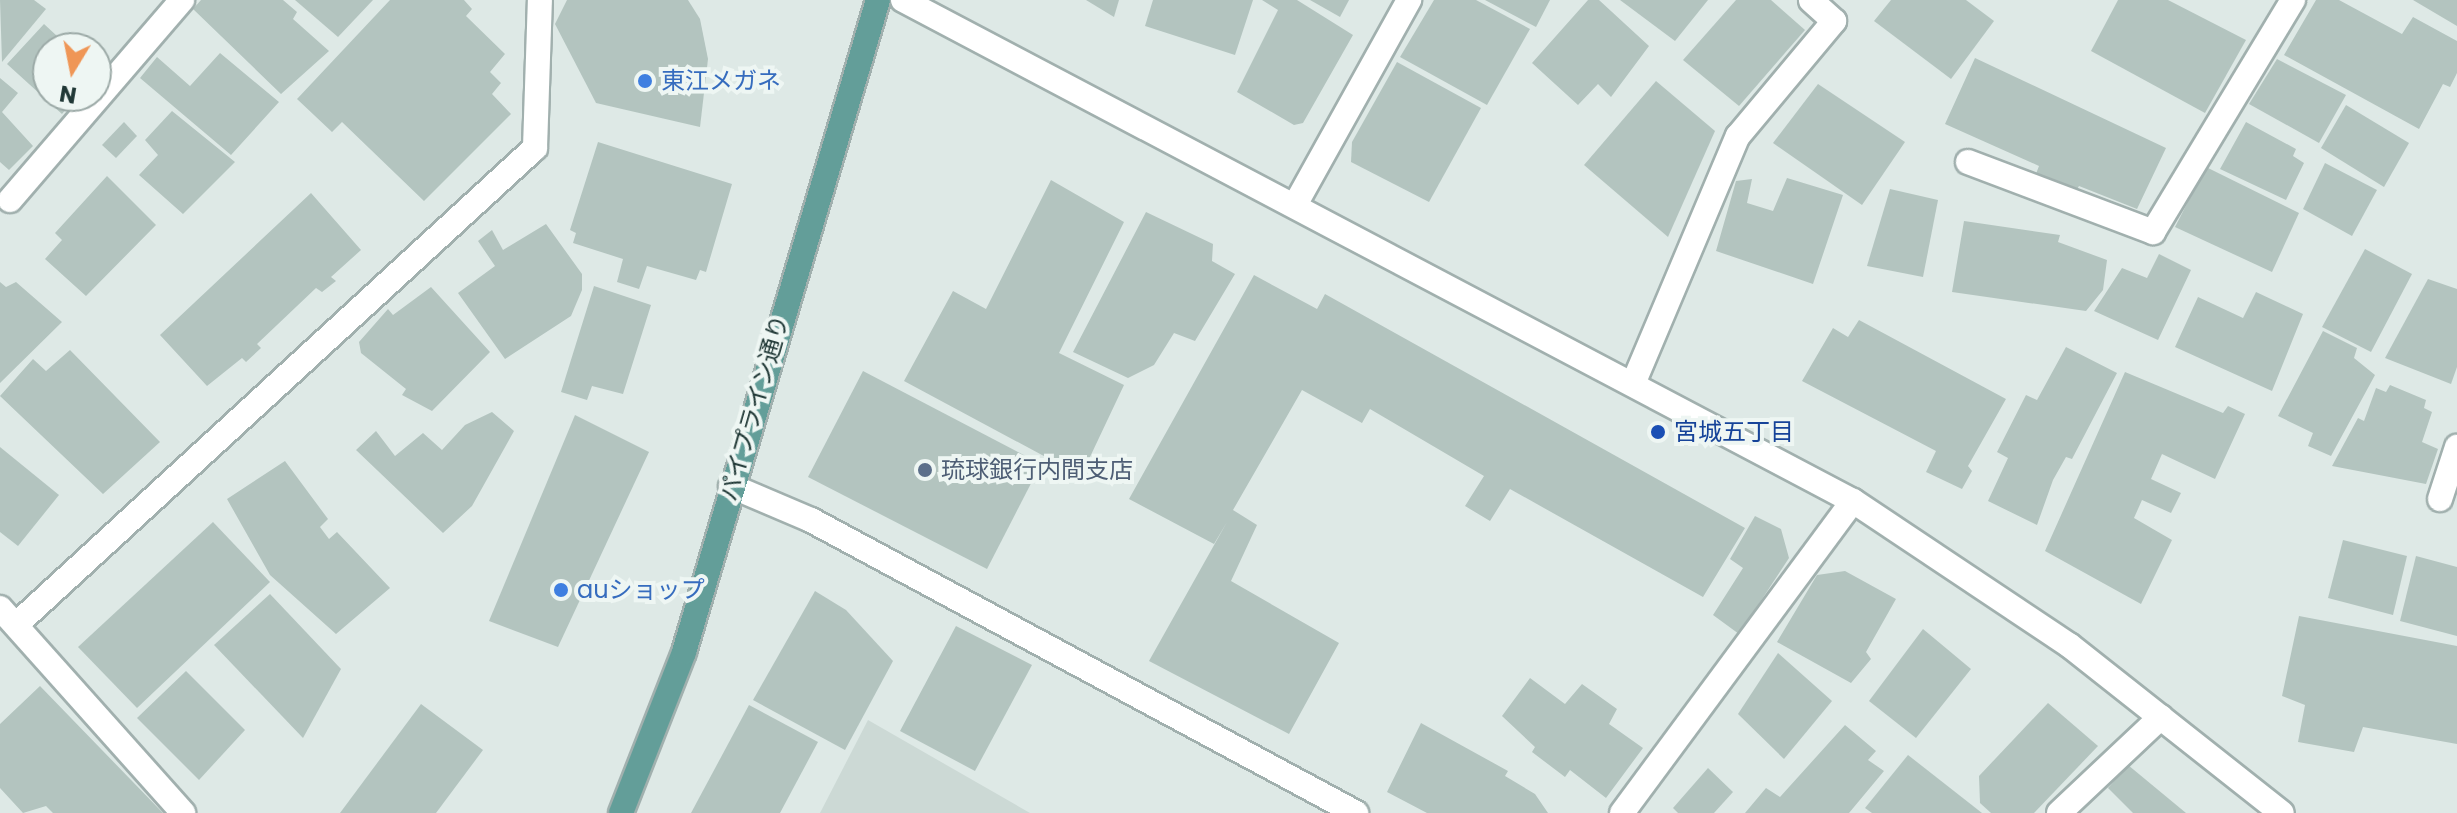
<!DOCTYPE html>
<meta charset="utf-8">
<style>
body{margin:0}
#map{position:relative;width:2457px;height:813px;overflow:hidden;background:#dee9e6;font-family:Poppins,"Noto Sans JP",sans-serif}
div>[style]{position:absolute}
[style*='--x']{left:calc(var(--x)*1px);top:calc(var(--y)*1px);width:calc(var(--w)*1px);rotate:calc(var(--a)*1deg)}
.built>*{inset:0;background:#ccd9d5}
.building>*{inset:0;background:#b3c4bf}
.roads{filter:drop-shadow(2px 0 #a1b0ae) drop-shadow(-2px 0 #a1b0ae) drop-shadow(0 2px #a1b0ae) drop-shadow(0 -2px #a1b0ae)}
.minor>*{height:24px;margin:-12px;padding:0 12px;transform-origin:12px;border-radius:12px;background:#fff}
.major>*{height:24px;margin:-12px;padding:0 12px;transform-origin:12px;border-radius:12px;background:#639e99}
.dots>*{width:22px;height:22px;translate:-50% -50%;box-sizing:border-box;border:4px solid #eef6f3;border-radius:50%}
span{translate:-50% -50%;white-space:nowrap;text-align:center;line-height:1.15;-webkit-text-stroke:8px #eef6f3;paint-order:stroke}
.shop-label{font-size:24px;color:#366cbe}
.left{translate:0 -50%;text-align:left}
.street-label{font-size:24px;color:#203836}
.transit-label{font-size:24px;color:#164399}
.service-label{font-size:24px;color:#4e5e75}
.north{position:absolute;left:32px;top:32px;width:80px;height:80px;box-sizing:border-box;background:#eef6f3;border:2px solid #9caaa7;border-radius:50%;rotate:190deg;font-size:22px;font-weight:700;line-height:32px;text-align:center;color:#203836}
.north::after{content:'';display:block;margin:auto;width:28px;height:36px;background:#ef9656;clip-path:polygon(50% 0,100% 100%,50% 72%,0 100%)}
</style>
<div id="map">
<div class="built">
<div style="clip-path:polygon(868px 720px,1030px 813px,820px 813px)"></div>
</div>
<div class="building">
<div style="clip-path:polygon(0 0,34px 0,46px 9px,2px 62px)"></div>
<div style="clip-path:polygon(201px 0,283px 0,297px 12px,293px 19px,329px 51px,281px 94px,193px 9px)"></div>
<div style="clip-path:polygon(295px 0,373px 0,338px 37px)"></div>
<div style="clip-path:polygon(390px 0,464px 0,472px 9px,466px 16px,505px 54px,490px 72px,501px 83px,492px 94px,511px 114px,424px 201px,342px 122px,332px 132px,297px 99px)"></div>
<div style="clip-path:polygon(567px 0,688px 0,700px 19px,708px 59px,700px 127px,596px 103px,555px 24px)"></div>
<div style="clip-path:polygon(1086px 0,1119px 0,1114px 17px)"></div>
<div style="clip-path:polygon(1153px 0,1253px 0,1235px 55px,1145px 26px)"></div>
<div style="clip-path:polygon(1262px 0,1297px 0,1353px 35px,1303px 123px,1294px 125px,1237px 92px,1278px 10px)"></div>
<div style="clip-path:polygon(1310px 0,1349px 0,1340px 17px)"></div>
<div style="clip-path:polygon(1434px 0,1476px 0,1530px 29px,1487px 105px,1400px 57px)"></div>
<div style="clip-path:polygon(1485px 0,1550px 0,1536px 27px)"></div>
<div style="clip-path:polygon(1588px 0,1599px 0,1649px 46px,1611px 97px,1598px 84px,1578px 105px,1532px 63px)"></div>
<div style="clip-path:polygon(1620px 0,1708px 0,1675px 41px)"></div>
<div style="clip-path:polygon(1736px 0,1771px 0,1805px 30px,1739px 106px,1683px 60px)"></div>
<div style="clip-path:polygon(1891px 0,1966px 0,1994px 21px,1951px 79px,1874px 21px)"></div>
<div style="clip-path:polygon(2118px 0,2168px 0,2246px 40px,2205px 113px,2091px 51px)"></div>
<div style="clip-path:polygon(2316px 0,2339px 0,2402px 34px,2413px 17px,2457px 41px,2457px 73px,2450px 87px,2443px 84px,2419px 129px,2284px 55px)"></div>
<div style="clip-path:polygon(2413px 0,2457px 0,2457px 26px)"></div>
<div style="clip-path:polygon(44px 24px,70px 48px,48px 48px,48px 96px,77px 96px,62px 114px,7px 64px)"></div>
<div style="clip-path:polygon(220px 53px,279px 102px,231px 155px,140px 78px,157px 57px,190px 86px)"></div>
<div style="clip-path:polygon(1975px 58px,2166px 148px,2137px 209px,2079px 186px,2073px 196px,2034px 179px,2039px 166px,1945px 124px)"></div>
<div style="clip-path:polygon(2277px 59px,2346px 95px,2319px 143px,2249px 104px)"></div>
<div style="clip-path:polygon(1397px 62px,1481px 108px,1429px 202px,1351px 162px,1352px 142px)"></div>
<div style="clip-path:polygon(0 78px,18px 93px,2px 112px,33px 146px,9px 170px,0 162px)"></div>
<div style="clip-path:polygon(1656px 81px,1715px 131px,1668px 237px,1584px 165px)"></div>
<div style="clip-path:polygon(1818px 84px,1905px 142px,1862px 205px,1773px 143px)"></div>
<div style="clip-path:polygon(2346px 105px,2409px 143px,2384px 187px,2321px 148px)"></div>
<div style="clip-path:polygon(172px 111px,235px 162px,183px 214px,139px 175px,158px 155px,145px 140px)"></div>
<div style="clip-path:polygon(124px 122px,137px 136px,116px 158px,102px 145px)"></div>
<div style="clip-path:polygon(2246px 122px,2296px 149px,2293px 156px,2304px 163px,2286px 200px,2220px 169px)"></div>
<div style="clip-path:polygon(598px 142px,732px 184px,706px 272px,700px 270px,696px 280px,647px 266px,639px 289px,617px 282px,623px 259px,573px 243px,576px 233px,570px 230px)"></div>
<div style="clip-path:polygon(2325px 163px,2377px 190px,2352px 236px,2303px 209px)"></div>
<div style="clip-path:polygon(2206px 167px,2299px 213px,2272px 272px,2175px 227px)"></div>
<div style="clip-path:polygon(107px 176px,156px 225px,86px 296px,45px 259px,62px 240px,55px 233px)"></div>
<div style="clip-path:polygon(1787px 178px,1843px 195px,1813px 284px,1716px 251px,1736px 181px,1752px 179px,1747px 203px,1773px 211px)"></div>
<div style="clip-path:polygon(1051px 180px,1124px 222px,1059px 353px,1124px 385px,1081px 476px,904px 381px,953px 291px,986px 309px)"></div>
<div style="clip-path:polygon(1890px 189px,1938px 200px,1923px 277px,1867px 266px)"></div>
<div style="clip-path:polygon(311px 193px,361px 250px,331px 277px,336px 281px,322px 292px,316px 288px,257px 344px,261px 348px,246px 362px,242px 358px,207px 386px,160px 335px)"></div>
<div style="clip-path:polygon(1146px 212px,1213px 244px,1212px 261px,1235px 274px,1195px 341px,1174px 333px,1154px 365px,1128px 378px,1073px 352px)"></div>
<div style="clip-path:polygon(1964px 221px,2060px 235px,2058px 242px,2107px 260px,2103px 290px,2086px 311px,1952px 292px)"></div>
<div style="clip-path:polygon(546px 224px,582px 274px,582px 290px,571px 316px,505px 359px,458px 293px,495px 266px,478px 241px,492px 230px,503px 250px)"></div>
<div style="clip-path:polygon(2365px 249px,2412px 274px,2371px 352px,2322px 327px)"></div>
<div style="clip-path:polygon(2159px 254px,2191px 270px,2158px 340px,2094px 311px,2122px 268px,2147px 278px)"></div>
<div style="clip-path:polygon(1254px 275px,1317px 309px,1325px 294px,1745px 528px,1703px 597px,1510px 489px,1490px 521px,1465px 506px,1484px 476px,1370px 409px,1362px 423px,1302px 390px,1233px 510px,1257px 525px,1231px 581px,1339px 643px,1289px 734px,1149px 661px,1227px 522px,1214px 544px,1129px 499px)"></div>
<div style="clip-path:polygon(2428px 279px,2457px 289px,2457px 367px,2451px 384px,2385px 358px)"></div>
<div style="clip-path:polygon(0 282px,6px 287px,16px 282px,62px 322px,0 383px)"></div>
<div style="clip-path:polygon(594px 286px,651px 305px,623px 394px,592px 386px,587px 400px,561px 392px)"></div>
<div style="clip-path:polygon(431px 287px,490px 352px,432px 411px,402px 395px,406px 389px,361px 353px,359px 342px,388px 309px,393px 315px)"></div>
<div style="clip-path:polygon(2256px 292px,2303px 314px,2272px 391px,2175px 347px,2198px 297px,2243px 318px)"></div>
<div style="clip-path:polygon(1859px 320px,2006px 399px,1968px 466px,1972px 471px,1962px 489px,1926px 472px,1936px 451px,1802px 381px,1833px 328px,1848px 337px)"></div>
<div style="clip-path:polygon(2323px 331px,2357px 348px,2354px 358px,2375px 375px,2331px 456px,2308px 446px,2313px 433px,2278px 416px)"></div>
<div style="clip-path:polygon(2066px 347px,2117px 373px,2072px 459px,2066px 457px,2053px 480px,2037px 525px,1988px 501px,2008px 458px,1997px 452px,2026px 395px,2037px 400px)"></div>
<div style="clip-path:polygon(70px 350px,160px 442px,103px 494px,0 396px,33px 359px,46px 371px)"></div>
<div style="clip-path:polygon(863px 371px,1041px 464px,987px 569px,808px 477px)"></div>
<div style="clip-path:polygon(2125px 372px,2223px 413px,2228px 406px,2245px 414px,2215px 479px,2162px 454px,2151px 479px,2181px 493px,2171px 513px,2142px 500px,2134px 518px,2172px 540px,2141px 604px,2045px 551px)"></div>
<div style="clip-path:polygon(2390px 385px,2426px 400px,2424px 408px,2432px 412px,2422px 442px,2438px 449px,2426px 484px,2332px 466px,2358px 418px,2364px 421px,2376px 388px,2386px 392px)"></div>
<div style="clip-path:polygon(492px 412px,514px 431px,472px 506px,443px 533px,356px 450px,376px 431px,395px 456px,423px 433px,442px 450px,465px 425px)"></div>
<div style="clip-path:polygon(575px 415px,649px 452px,558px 647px,489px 621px)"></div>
<div style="clip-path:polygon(0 447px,59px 495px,18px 546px,0 532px)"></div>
<div style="clip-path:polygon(285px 461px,328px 519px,320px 527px,329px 539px,337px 532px,390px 588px,336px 634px,270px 575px,227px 499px)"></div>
<div style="clip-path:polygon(1755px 516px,1781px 529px,1789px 558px,1739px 634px,1713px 615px,1743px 568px,1730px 559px)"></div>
<div style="clip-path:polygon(213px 522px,270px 582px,137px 708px,78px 647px)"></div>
<div style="clip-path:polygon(2343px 540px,2407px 556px,2393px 615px,2328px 598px)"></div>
<div style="clip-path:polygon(2416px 556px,2457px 567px,2457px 636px,2400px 621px)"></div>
<div style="clip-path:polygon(1845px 571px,1896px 599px,1866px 652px,1871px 659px,1851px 683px,1777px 642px,1817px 575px)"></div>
<div style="clip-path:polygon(815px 591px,846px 610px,893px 661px,845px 750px,753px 700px)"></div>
<div style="clip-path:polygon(270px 594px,341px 669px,303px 738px,214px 645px)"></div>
<div style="clip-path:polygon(2299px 616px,2457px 646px,2457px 744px,2363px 727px,2354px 752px,2298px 742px,2305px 705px,2282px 696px)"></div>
<div style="clip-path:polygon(956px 626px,1032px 665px,975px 771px,900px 731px)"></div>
<div style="clip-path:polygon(1923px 629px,1971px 669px,1916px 738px,1869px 701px)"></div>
<div style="clip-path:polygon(1778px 653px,1832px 701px,1784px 759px,1738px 714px)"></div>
<div style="clip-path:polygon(186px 671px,245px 730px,199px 780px,137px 718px)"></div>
<div style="clip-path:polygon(1530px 678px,1565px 704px,1582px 684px,1617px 709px,1609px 724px,1643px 748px,1606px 798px,1570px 770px,1565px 777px,1532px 752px,1535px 747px,1502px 716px)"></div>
<div style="clip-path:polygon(40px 686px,163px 813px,53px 813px,46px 806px,23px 813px,0 788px,0 724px)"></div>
<div style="clip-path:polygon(2048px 703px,2098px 746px,2034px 813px,1991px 813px,1980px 803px,1979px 776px)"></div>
<div style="clip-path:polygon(421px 704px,483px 750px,436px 813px,340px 813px)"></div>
<div style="clip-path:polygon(749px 705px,818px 742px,780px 813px,691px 813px)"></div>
<div style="clip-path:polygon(1421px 723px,1508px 771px,1505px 776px,1535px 794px,1548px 813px,1427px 813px,1387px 792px)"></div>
<div style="clip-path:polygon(1845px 725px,1876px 751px,1868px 760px,1884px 771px,1849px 813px,1745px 813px,1766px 788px,1780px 797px)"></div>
<div style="clip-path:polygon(1908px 755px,1982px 813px,1872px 813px,1865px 808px)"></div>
<div style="clip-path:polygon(2128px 765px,2186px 813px,2133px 813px,2108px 788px)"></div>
<div style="clip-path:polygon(1708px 768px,1733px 792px,1714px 813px,1678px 813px,1673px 808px)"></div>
</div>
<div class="roads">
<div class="minor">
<div style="--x:903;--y:0;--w:1074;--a:27.81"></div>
<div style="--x:1853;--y:501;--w:260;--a:33.7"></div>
<div style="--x:2069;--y:645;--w:271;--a:38.3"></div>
<div style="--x:1968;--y:162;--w:198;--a:20.7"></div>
<div style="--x:2153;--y:232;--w:271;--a:-58.9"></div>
<div style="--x:10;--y:200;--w:264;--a:-49.3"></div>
<div style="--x:1295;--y:205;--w:235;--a:-60.9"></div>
<div style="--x:1633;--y:384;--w:269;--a:-67.1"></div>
<div style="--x:1738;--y:136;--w:150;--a:-50.1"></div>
<div style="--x:1834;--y:21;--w:31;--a:-138"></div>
<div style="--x:731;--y:486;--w:87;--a:23"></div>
<div style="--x:811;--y:520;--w:619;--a:28.26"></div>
<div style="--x:2440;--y:499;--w:55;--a:-71.9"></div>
<div style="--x:0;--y:608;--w:275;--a:48.2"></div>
<div style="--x:18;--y:623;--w:702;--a:-42.58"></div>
<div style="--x:535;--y:148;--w:148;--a:-88.1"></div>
<div style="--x:1622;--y:813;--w:388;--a:-53.5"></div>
<div style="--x:2059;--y:813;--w:140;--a:-43.3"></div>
</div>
<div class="major">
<div style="--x:621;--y:813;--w:173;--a:-68.6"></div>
<div style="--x:684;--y:652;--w:680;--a:-73.43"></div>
</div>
</div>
<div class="dots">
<div style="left:645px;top:81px;background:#3f7fe0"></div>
<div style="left:1658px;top:432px;background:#1a4fb4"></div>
<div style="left:925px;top:470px;background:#5c6f8a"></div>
<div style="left:561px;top:590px;background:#3f7fe0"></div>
</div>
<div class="shop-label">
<span class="left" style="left:661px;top:81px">東江メガネ</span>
<span class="left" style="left:577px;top:590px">auショップ</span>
</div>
<div class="street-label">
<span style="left:754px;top:408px;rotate:-74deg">パイプライン通り</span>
</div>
<div class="transit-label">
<span class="left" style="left:1674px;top:432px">宮城五丁目</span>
</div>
<div class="service-label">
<span class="left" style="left:941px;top:470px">琉球銀行内間支店</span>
</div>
<div class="north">N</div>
</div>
